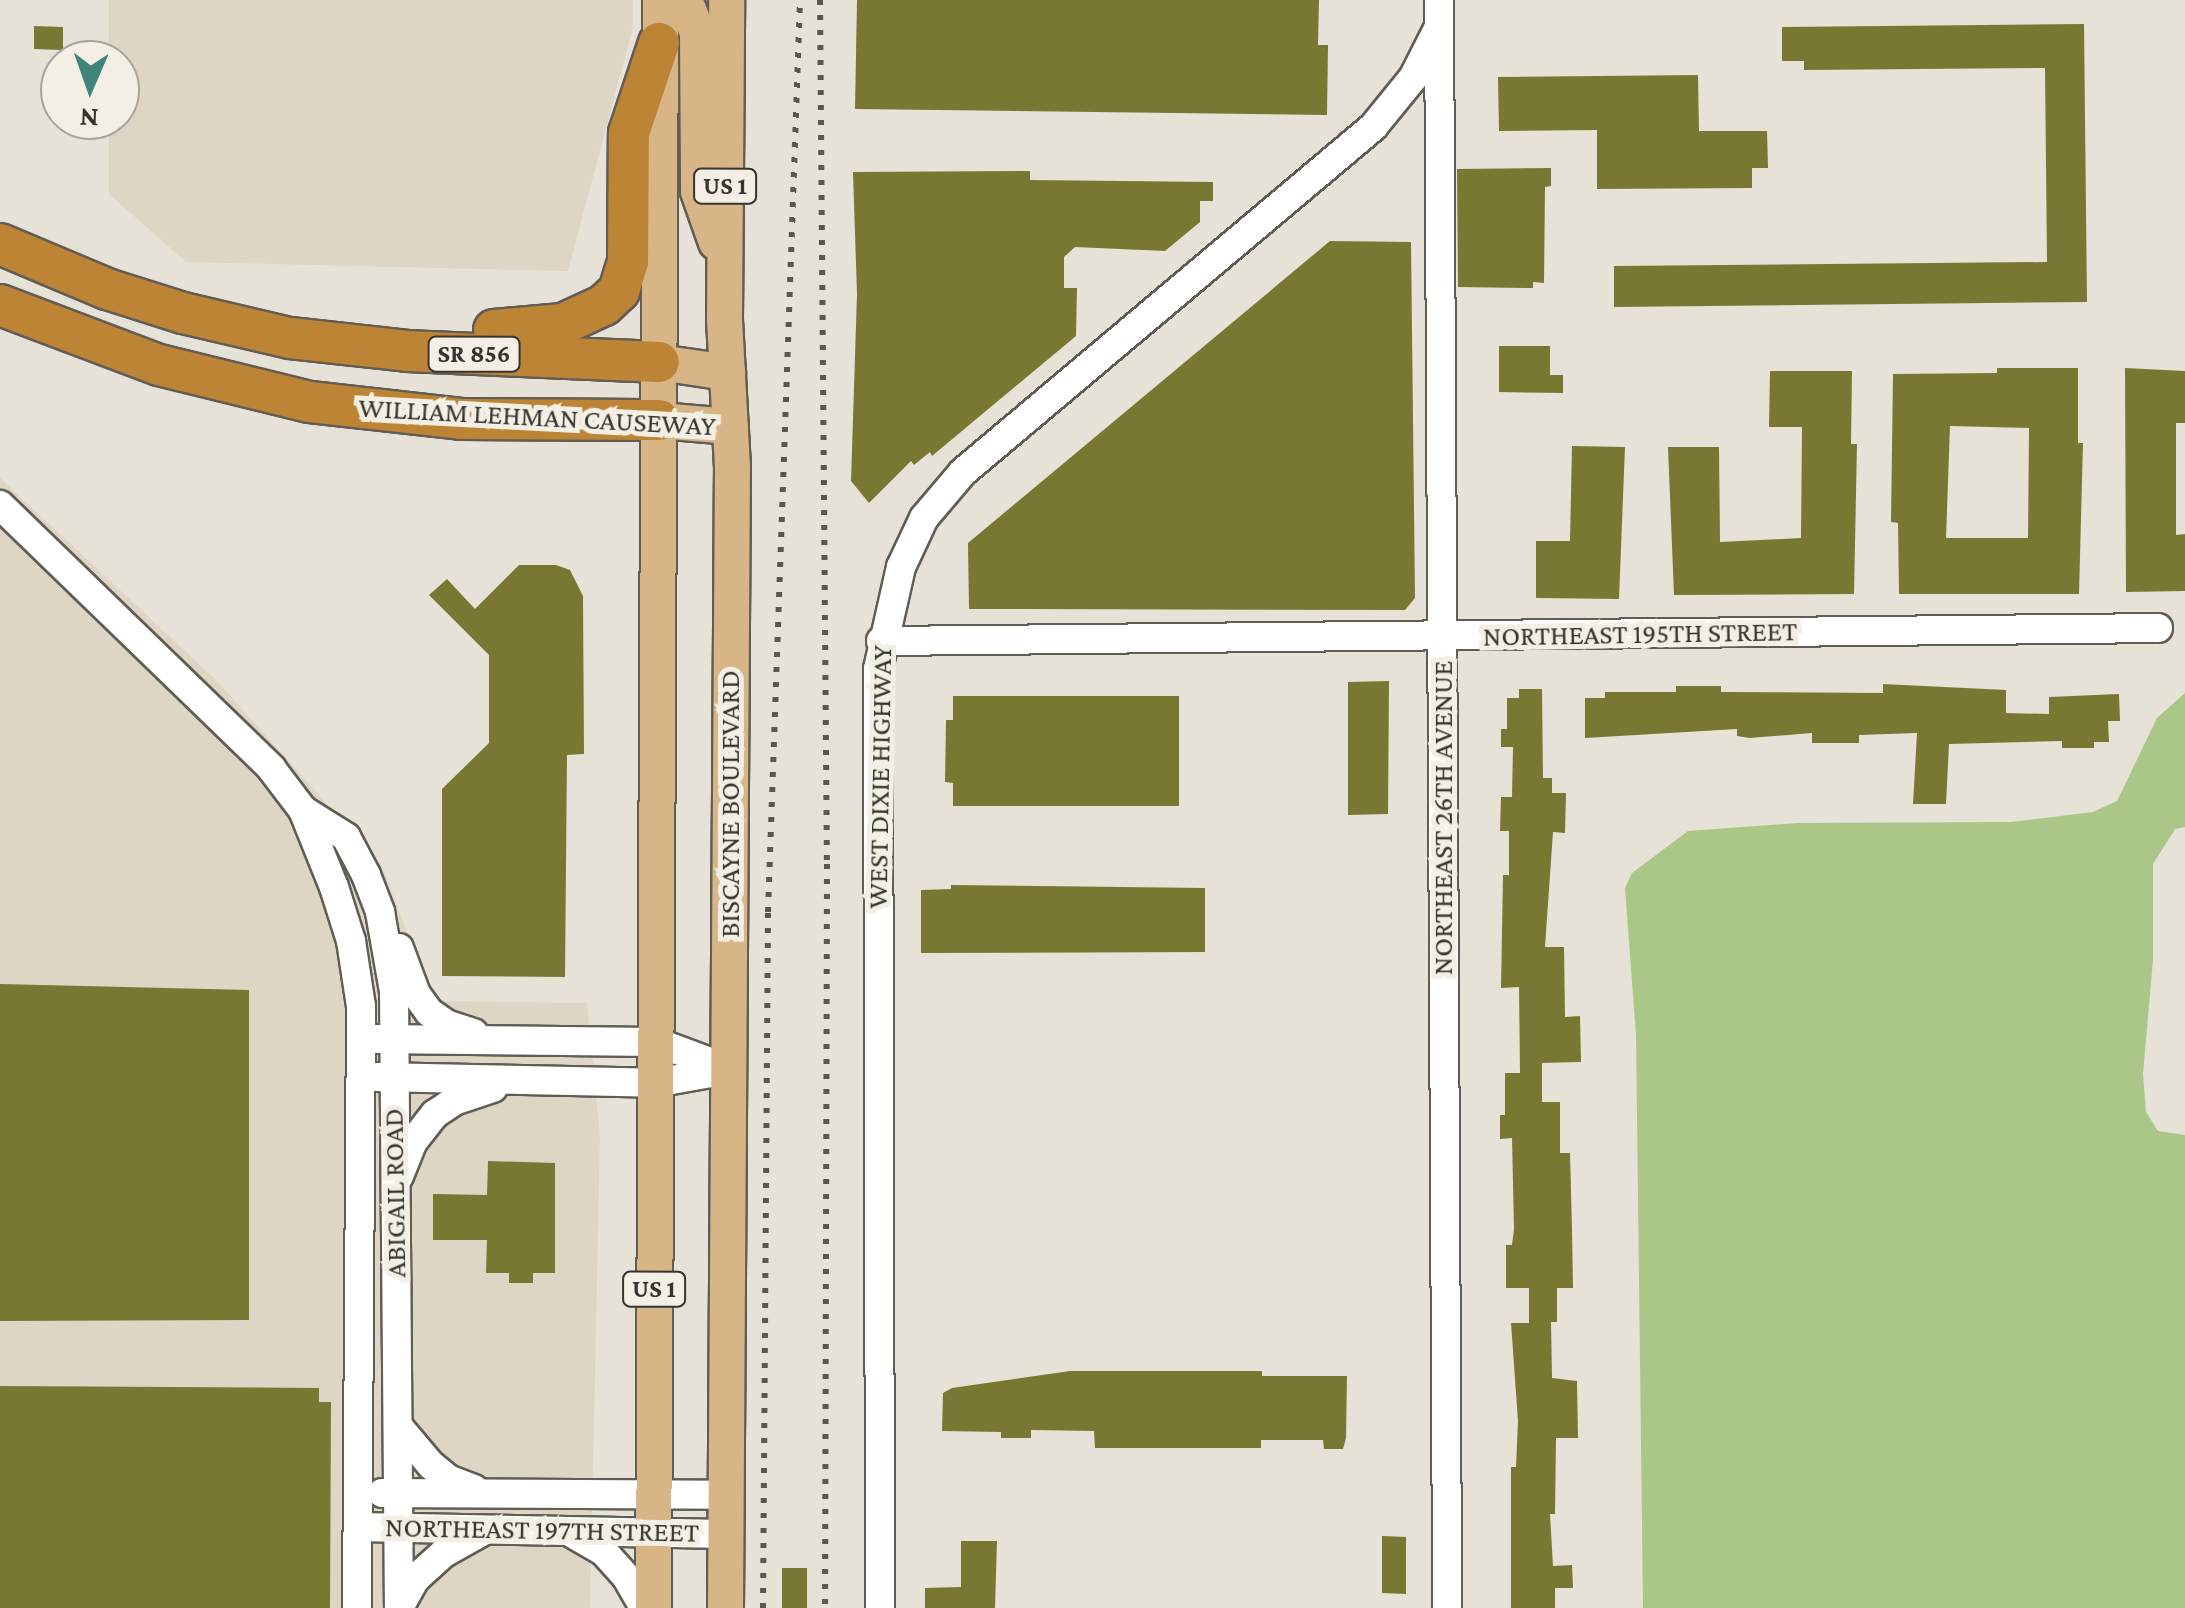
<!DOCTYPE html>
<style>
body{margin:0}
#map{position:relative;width:2185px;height:1608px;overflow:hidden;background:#e6e2d7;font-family:"Crimson Pro",serif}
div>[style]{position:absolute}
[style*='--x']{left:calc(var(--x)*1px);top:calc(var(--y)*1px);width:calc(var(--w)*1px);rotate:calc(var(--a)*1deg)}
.built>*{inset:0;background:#ddd6c5}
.water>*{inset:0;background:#aac787}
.building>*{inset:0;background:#787832}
.roads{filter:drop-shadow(2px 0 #615d55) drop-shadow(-2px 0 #615d55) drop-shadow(0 2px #615d55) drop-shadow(0 -2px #615d55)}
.minor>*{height:28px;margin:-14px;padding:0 14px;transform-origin:14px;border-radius:14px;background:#fff}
.major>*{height:35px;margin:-17.5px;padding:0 17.5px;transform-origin:17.5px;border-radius:17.5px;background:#d7b586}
.highway>*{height:40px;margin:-20px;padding:0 20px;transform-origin:20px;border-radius:20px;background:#bd8435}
.rail>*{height:6px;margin-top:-3px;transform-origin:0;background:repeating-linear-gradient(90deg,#595751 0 5px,transparent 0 15px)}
span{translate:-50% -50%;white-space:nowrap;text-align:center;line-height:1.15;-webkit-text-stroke:10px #f3efe5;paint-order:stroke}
.shield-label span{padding:2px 8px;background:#f3efe5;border:2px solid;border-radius:8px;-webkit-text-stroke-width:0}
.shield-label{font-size:25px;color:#363430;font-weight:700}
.street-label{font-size:28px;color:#363430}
.north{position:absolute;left:40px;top:40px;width:100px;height:100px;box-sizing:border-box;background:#f3efe5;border:2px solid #a7a49d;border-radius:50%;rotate:182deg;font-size:28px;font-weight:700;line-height:40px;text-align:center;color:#363430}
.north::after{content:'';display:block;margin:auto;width:35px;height:45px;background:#3f857c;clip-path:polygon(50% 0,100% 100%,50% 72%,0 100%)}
</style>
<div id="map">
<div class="built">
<div style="clip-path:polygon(109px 0,633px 0,633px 27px,568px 271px,186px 262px,109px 194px,109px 120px,120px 120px,120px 60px,109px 60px)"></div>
<div style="clip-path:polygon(0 478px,215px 679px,381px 864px,433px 1001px,587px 1003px,600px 1137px,590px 1608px,0 1608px)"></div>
</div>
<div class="water">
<div style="clip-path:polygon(2185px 693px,2185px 827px,2175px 829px,2153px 864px,2153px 960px,2143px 1074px,2146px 1112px,2158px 1131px,2185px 1135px,2185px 1608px,1643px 1608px,1636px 1035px,1625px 888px,1632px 873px,1688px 831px,1798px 823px,2011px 822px,2093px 812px,2117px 801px,2157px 718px)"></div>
</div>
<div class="building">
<div style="clip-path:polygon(857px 0,1319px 0,1318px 45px,1328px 45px,1327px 115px,855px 109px)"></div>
<div style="clip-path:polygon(2084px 24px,2087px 302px,1614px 307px,1614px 266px,2047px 262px,2045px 68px,1804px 70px,1804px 61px,1782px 61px,1782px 27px)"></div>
<div style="clip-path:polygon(34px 26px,63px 27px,63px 50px,34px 49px)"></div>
<div style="clip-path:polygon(1698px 75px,1699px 131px,1767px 131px,1768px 168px,1752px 168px,1752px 188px,1597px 189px,1597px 130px,1499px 131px,1498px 77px)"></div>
<div style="clip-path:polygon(1551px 168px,1551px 186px,1545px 187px,1544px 283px,1533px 282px,1533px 288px,1458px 287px,1457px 169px)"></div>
<div style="clip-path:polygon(1030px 171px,1030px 180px,1213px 182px,1213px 201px,1200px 201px,1200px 222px,1165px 251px,1075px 247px,1064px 257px,1064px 288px,1077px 288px,1076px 336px,932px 456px,930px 452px,914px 465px,911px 461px,869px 503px,851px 481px,857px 294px,853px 172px)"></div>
<div style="clip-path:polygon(1330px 241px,1411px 242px,1415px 598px,1405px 610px,969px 609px,968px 543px)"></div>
<div style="clip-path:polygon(1499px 346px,1550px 346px,1550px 375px,1563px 375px,1563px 393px,1499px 392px)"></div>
<div style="clip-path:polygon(evenodd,1997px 368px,2078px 368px,2078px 443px,2083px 443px,2079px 594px,1899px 594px,1898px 523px,1891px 522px,1893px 374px,1997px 373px,1997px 368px,1950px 426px,2029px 428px,2028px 538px,1946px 538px,1950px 426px)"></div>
<div style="clip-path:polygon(2125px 368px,2185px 371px,2185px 423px,2176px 423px,2176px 535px,2185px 534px,2185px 591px,2126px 592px)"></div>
<div style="clip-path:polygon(1770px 371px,1852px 371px,1851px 444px,1857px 444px,1854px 594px,1674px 595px,1668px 447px,1719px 447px,1720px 542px,1801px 538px,1802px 427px,1769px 427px)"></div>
<div style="clip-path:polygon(1572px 446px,1625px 447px,1619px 599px,1536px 598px,1536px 541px,1570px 541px)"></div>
<div style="clip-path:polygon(519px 565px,556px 565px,570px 570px,583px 596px,584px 754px,567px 755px,565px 977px,442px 976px,442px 789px,489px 743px,489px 655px,429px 595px,447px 579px,475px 609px)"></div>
<div style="clip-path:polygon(1389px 681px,1388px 814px,1348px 815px,1348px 682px)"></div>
<div style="clip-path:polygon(1883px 684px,2006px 690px,2006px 713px,2049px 714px,2049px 697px,2119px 694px,2120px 721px,2108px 721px,2109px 742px,2094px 742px,2094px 748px,2062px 748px,2062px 741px,1949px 744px,1946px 804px,1913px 804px,1917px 733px,1859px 735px,1859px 743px,1812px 743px,1812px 733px,1750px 738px,1737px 736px,1737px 729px,1585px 738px,1585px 698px,1605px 698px,1605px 692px,1676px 692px,1676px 686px,1721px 686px,1721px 692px,1883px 693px)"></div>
<div style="clip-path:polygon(1519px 689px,1542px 689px,1543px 778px,1552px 778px,1552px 793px,1566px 793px,1565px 833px,1553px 832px,1545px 947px,1564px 947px,1565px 1017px,1580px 1016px,1581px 1062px,1542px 1063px,1542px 1102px,1560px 1102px,1560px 1153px,1570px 1153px,1572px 1229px,1573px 1288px,1557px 1288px,1557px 1322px,1551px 1322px,1552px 1378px,1577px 1381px,1578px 1438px,1556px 1438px,1555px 1514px,1550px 1514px,1553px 1566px,1572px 1565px,1573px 1588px,1555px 1588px,1555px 1608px,1511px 1608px,1511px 1467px,1516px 1467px,1518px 1421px,1511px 1323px,1529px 1323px,1529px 1288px,1506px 1288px,1506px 1245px,1512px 1245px,1514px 1229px,1512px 1138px,1500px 1139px,1500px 1115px,1505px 1115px,1505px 1073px,1520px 1073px,1519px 987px,1501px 988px,1503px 875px,1509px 875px,1509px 831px,1500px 831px,1501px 797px,1512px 797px,1513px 747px,1501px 747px,1501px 729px,1507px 729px,1507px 698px,1519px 698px)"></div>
<div style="clip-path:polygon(953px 696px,1179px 696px,1179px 806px,953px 806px,953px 783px,945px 782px,946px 720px,953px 720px)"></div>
<div style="clip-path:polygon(951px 885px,1205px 888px,1205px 952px,921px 953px,921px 890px,951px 889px)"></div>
<div style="clip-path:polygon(0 984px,249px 990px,249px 1320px,0 1321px)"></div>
<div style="clip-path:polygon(488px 1161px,555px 1163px,555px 1273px,533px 1273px,533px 1283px,509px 1283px,509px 1273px,486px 1273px,487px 1240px,433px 1240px,433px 1194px,487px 1195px)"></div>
<div style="clip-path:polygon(1070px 1371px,1262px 1371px,1262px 1376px,1347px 1376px,1346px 1438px,1343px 1449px,1324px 1449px,1323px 1440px,1261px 1440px,1261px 1448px,1095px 1448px,1094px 1431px,1031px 1430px,1031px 1438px,1001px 1438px,1001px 1432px,942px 1431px,943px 1393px,952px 1388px)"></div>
<div style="clip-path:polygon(0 1386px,319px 1388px,319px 1402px,331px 1402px,330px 1608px,0 1608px)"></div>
<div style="clip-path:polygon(1382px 1536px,1406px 1537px,1406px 1594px,1382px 1593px)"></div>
<div style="clip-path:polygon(961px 1541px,997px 1541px,995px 1608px,925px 1608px,925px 1588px,961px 1587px)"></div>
<div style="clip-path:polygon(782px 1568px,807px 1568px,807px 1608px,782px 1608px)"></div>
</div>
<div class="roads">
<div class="minor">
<div style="--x:1439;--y:0;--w:1608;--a:89.71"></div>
<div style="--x:0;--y:505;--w:378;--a:44.1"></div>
<div style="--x:271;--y:768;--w:53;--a:52.7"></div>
<div style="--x:303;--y:810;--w:83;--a:68.1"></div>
<div style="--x:334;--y:887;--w:57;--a:72.5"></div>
<div style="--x:351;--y:941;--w:66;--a:81.3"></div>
<div style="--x:361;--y:1006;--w:602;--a:90.38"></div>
<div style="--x:881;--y:641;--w:1277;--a:-0.58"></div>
<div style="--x:303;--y:810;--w:51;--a:32.1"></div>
<div style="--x:346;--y:837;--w:43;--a:62.2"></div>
<div style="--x:366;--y:875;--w:40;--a:69"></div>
<div style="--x:380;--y:912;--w:80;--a:80"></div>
<div style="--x:394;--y:991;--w:617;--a:89.54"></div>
<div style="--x:399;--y:948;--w:49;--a:69.7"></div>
<div style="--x:416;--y:994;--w:22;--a:54"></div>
<div style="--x:429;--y:1012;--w:21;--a:35"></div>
<div style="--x:446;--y:1024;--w:29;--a:18"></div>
<div style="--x:376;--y:1039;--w:280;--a:0.6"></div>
<div style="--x:656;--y:1042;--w:78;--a:20.3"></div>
<div style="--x:377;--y:1077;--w:278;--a:1.2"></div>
<div style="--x:655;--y:1083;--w:74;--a:-10.1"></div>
<div style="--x:399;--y:1176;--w:35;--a:-68"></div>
<div style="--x:412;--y:1143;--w:37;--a:-52"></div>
<div style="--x:435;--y:1114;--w:23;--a:-34"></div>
<div style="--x:454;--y:1101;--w:41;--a:-18.4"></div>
<div style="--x:398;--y:1426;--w:51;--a:49.8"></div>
<div style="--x:431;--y:1465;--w:22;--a:39"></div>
<div style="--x:448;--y:1479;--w:28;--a:21"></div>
<div style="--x:382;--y:1493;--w:344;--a:0.3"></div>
<div style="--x:358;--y:1527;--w:367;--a:1.1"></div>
<div style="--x:573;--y:1534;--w:34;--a:30"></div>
<div style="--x:603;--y:1551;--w:36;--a:48"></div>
<div style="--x:627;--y:1578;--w:34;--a:60"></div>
<div style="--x:400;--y:1606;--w:31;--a:-61"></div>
<div style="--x:415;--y:1579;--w:39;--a:-42"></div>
<div style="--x:444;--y:1553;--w:47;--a:-29.3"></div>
<div style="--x:880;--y:1608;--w:939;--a:-90.12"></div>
<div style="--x:878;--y:669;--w:105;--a:-77.3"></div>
<div style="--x:901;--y:567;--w:54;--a:-64.9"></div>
<div style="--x:924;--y:518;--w:60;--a:-49.7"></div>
<div style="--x:963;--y:472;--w:536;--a:-40.08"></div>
<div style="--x:1373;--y:127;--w:63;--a:-50.8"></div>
<div style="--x:1413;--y:78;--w:57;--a:-63"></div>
</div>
<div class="major">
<div style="--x:676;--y:0;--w:15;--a:37"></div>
<div style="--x:688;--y:9;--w:26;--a:69"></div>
<div style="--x:697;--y:33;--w:158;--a:89.6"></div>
<div style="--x:698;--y:191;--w:54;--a:70.6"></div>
<div style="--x:659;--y:362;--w:69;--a:8.4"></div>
<div style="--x:659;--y:420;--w:71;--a:4.8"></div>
<div style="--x:653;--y:1608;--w:1608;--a:-89.75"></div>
<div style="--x:725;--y:1608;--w:1141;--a:-89.65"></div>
<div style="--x:732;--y:467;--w:148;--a:-93.1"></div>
<div style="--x:724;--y:319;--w:319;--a:-89.6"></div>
</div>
<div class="highway">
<div style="--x:0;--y:244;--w:116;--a:22.8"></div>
<div style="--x:107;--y:289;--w:80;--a:17.5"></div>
<div style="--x:183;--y:313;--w:110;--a:13.2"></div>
<div style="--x:290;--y:338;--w:118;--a:6.3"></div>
<div style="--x:407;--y:351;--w:252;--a:2.5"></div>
<div style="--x:0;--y:305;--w:170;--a:20.7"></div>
<div style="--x:159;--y:365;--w:155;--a:13.8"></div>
<div style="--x:310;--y:402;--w:152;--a:6.4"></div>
<div style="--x:461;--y:419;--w:198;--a:0.3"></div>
<div style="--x:494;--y:330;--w:69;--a:-5"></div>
<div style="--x:563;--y:324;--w:45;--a:-24.9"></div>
<div style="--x:604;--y:305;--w:21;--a:-43"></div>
<div style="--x:619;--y:291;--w:30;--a:-73"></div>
<div style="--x:628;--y:262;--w:129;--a:-89.6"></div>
<div style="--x:629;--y:133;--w:95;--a:-71.6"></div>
</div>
</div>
<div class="rail">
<div style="--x:820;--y:0;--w:864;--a:89.54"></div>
<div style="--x:827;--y:864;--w:744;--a:90.15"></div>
<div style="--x:763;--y:1608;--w:696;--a:-89.59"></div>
<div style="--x:768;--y:912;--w:913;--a:-87.99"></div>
</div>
<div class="shield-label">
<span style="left:725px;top:186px">US 1</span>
<span style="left:474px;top:354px">SR 856</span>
<span style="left:654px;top:1289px">US 1</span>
</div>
<div class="street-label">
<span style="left:537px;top:417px;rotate:3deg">WILLIAM LEHMAN CAUSEWAY</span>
<span style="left:1640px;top:634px;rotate:-1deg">NORTHEAST 195TH STREET</span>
<span style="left:880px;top:777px;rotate:-89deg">WEST DIXIE HIGHWAY</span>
<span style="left:730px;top:804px;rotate:-90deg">BISCAYNE BOULEVARD</span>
<span style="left:1443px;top:818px;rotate:-90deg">NORTHEAST 26TH AVENUE</span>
<span style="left:395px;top:1193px;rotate:-91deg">ABIGAIL ROAD</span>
<span style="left:542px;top:1530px;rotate:1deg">NORTHEAST 197TH STREET</span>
</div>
<div class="north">N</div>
</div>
